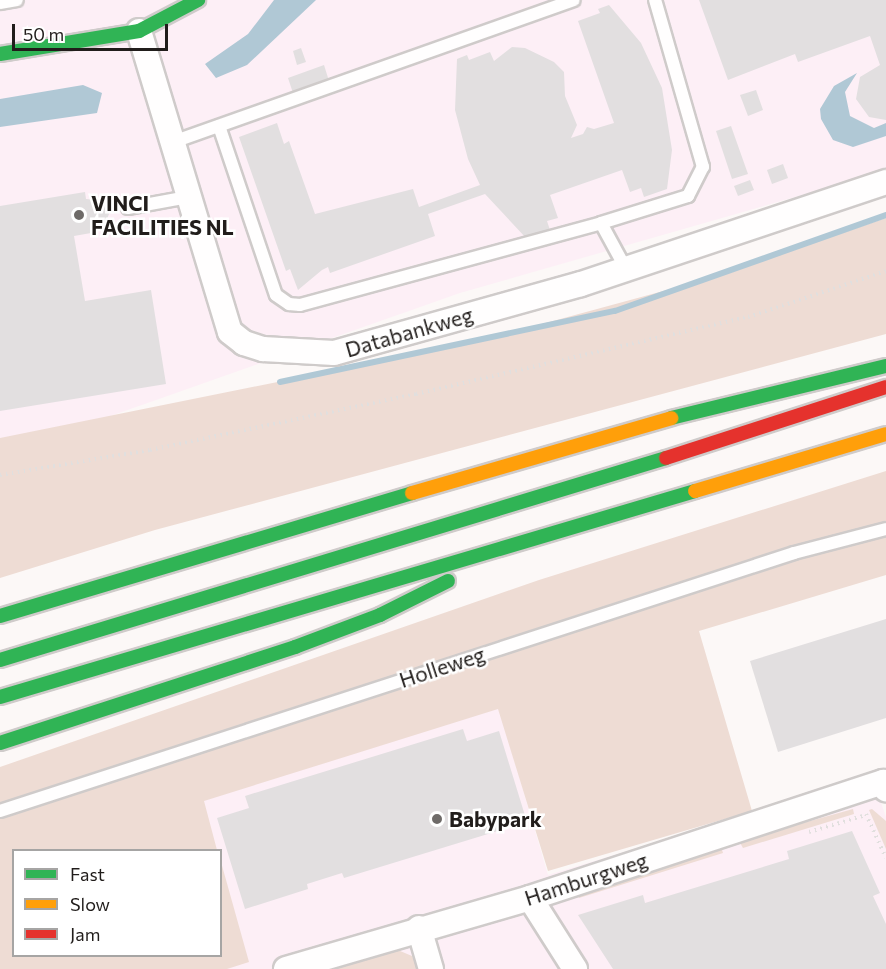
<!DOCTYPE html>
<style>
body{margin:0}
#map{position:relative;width:886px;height:969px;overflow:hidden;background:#fcf8f7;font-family:Commissioner,sans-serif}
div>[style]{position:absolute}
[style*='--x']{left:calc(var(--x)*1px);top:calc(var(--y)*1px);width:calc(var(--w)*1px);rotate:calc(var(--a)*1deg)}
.industrial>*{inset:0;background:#fdeff6}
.green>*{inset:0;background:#eedcd4}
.water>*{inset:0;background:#b0c8d5}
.stream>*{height:6px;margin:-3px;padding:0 3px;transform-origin:3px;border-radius:3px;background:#b0c8d5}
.building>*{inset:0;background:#e2dfe0}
.path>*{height:4px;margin-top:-2px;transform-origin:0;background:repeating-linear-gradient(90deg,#e1dfde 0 1.5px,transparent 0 6px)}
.roads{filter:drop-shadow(2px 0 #cfcbca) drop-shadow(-2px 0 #cfcbca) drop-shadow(0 2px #cfcbca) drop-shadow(0 -2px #cfcbca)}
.lane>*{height:12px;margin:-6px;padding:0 6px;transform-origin:6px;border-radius:6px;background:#fffefe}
.street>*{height:24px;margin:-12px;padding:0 12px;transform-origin:12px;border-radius:12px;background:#fffefe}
.fast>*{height:14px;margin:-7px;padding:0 7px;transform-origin:7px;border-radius:7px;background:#30b455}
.slow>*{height:14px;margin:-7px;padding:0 7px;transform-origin:7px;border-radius:7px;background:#ff9f0a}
.jam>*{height:14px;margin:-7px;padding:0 7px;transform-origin:7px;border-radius:7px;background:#e5322d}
.dots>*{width:16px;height:16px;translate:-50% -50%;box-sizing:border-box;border:3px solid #fff;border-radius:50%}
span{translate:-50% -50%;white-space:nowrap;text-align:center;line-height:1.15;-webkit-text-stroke:5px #fff;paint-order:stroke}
.poi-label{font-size:21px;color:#211d1b;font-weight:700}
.left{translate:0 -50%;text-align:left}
.street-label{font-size:21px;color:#211d1b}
.legend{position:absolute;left:12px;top:849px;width:210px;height:108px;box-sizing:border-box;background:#fff;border:2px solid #a6a5a4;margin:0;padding:8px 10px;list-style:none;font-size:18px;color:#211d1b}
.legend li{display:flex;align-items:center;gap:12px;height:30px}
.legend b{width:30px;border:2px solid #a6a5a4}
.scale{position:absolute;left:12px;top:24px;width:156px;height:27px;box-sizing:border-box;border:3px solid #211d1b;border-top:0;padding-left:8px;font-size:18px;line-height:21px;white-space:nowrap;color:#211d1b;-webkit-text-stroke:4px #fff;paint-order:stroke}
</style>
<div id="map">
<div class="industrial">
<div style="clip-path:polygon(0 0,886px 0,886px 171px,460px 293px,0 455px)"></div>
<div style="clip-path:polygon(486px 663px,548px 875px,872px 777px,886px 817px,886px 969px,135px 969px,220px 956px,220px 850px,132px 850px,113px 800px)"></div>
</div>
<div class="green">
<div style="clip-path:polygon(886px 218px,886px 334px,155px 530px,0 578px,0 438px,476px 342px,711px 278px)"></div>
<div style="clip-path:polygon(886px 471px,886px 523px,781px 551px,0 805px,0 767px,539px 580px)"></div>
<div style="clip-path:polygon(886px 536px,886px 575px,699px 631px,752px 811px,548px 871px,498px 709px,204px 801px,217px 850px,14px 850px,14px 956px,220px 956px,221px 862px,249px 962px,227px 969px,0 969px,0 818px,795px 560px)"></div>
<div style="clip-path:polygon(853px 809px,854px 814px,743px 848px,739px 841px)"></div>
<div style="clip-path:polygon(872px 809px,886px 821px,886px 849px,869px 810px)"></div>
<div style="clip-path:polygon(721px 847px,723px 853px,579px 898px,576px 892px)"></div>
<div style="clip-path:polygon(393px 948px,412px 956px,419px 969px,320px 969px)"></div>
</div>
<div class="water">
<div style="clip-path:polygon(274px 0,316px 0,247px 65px,216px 78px,205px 64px,248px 34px)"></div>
<div style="clip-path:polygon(857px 73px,845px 92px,850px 116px,874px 128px,886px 123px,886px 136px,853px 147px,833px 140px,821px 119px,820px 109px,834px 86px)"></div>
<div style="clip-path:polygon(83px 85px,102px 93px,97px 113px,0 127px,0 99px)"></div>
</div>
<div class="stream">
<div style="--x:280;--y:382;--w:342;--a:-12"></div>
<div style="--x:615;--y:311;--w:288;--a:-19.5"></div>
</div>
<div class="building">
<div style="clip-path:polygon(699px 0,886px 0,886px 120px,869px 117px,856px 99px,860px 77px,880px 65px,870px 36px,798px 62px,795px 54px,728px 80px)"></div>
<div style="clip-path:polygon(609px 5px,641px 43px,662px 88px,672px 150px,667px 189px,644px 197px,641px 188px,630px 192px,622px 170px,550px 195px,558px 218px,547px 221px,550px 230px,526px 238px,485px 194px,428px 214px,435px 236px,330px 273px,328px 267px,322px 270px,298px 290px,290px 269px,286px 271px,239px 137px,277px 123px,284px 144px,289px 141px,315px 214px,413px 189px,419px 207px,480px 185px,468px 159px,455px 110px,457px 59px,467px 55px,469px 60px,490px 52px,494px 61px,512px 47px,525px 48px,554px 62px,564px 72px,565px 96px,577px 125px,571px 138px,583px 134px,587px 127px,594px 129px,614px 123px,578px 21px,600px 13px,598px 9px)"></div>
<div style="clip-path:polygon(301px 48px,306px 62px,297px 65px,293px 51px)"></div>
<div style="clip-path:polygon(324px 65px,329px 81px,293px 93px,288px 78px)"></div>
<div style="clip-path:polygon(756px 90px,763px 110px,748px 116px,740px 95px)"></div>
<div style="clip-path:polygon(731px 126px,748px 174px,732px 179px,716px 131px)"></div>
<div style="clip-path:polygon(783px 164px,788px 178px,772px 184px,767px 170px)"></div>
<div style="clip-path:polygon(750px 180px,754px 190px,738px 196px,734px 186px)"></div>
<div style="clip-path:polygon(85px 192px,86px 199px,106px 201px,110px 212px,105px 223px,90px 226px,91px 233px,74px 236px,85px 301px,151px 290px,166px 384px,0 411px,0 206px)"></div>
<div style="clip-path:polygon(886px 619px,886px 718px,778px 752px,750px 661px)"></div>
<div style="clip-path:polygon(463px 729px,467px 741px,499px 731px,527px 822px,344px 878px,342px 873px,307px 884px,308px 889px,245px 909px,217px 818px,249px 808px,245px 796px)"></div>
<div style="clip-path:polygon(852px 831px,880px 893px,873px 896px,886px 924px,886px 969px,613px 969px,578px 915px,643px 895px,645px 903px,789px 859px,787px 851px)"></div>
</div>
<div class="path">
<div style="--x:0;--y:475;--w:152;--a:-9.5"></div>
<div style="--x:150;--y:450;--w:272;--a:-11.9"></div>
<div style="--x:416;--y:394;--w:341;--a:-13.1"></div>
<div style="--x:748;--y:317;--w:145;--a:-18.4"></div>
<div style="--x:866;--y:814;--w:48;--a:65.6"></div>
<div style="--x:809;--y:832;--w:59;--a:-16.6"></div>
</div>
<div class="roads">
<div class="lane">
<div style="--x:0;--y:3;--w:17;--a:-10"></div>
<div style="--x:219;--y:126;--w:178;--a:71.4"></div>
<div style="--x:276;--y:295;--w:16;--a:35"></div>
<div style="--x:289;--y:304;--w:11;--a:5"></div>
<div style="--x:300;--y:305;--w:312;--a:-15.2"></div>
<div style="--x:173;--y:142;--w:425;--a:-19.5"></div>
<div style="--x:128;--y:208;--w:61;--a:-10.4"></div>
<div style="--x:626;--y:269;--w:52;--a:-118.5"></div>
<div style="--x:601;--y:223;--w:91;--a:-17.2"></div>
<div style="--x:688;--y:196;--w:33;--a:-63"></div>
<div style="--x:703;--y:167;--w:174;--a:-106"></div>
<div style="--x:0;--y:811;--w:835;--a:-18"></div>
<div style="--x:794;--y:553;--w:95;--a:-14.6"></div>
</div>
<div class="street">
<div style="--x:139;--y:31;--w:314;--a:73.2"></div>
<div style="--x:230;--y:332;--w:18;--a:38"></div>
<div style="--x:244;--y:343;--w:20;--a:18"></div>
<div style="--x:263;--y:349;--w:71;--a:3.2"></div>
<div style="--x:334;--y:353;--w:256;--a:-15.6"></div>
<div style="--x:581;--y:284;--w:322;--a:-18.5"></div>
<div style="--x:530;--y:898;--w:84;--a:57.6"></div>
<div style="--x:419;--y:928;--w:43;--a:73.7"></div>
<div style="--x:286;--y:969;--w:254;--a:-16.2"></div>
<div style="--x:530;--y:898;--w:372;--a:-18.2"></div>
<div style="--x:883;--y:782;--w:8;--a:67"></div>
</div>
<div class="fast">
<div style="--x:0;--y:54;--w:141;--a:-9.4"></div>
<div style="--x:139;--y:31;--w:67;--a:-27.7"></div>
<div style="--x:671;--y:418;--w:221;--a:-13.6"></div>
<div style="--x:0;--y:616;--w:430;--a:-16.6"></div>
<div style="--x:0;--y:660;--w:696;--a:-16.87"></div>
<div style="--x:0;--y:697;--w:725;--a:-16.51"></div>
<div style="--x:0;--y:743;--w:310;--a:-18"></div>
<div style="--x:295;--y:647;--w:91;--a:-20.6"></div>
<div style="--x:380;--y:615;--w:76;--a:-26.6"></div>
</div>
<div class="slow">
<div style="--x:695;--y:491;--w:199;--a:-16.6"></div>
<div style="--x:412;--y:493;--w:270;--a:-16.1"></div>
</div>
<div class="jam">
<div style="--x:666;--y:458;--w:231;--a:-17.9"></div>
</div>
</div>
<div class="dots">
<div style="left:79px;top:215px;background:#6e6a68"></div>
<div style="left:437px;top:819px;background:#6e6a68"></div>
</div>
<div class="poi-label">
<span class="left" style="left:91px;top:215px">VINCI<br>FACILITIES NL</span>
<span class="left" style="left:449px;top:819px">Babypark</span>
</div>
<div class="street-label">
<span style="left:409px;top:332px;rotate:-16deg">Databankweg</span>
<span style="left:442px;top:667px;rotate:-18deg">Holleweg</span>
<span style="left:586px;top:879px;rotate:-18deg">Hamburgweg</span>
</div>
<ul class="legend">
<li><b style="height:8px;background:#30b455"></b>Fast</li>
<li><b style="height:8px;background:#ff9f0a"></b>Slow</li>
<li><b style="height:8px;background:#e5322d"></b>Jam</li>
</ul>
<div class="scale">50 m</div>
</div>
